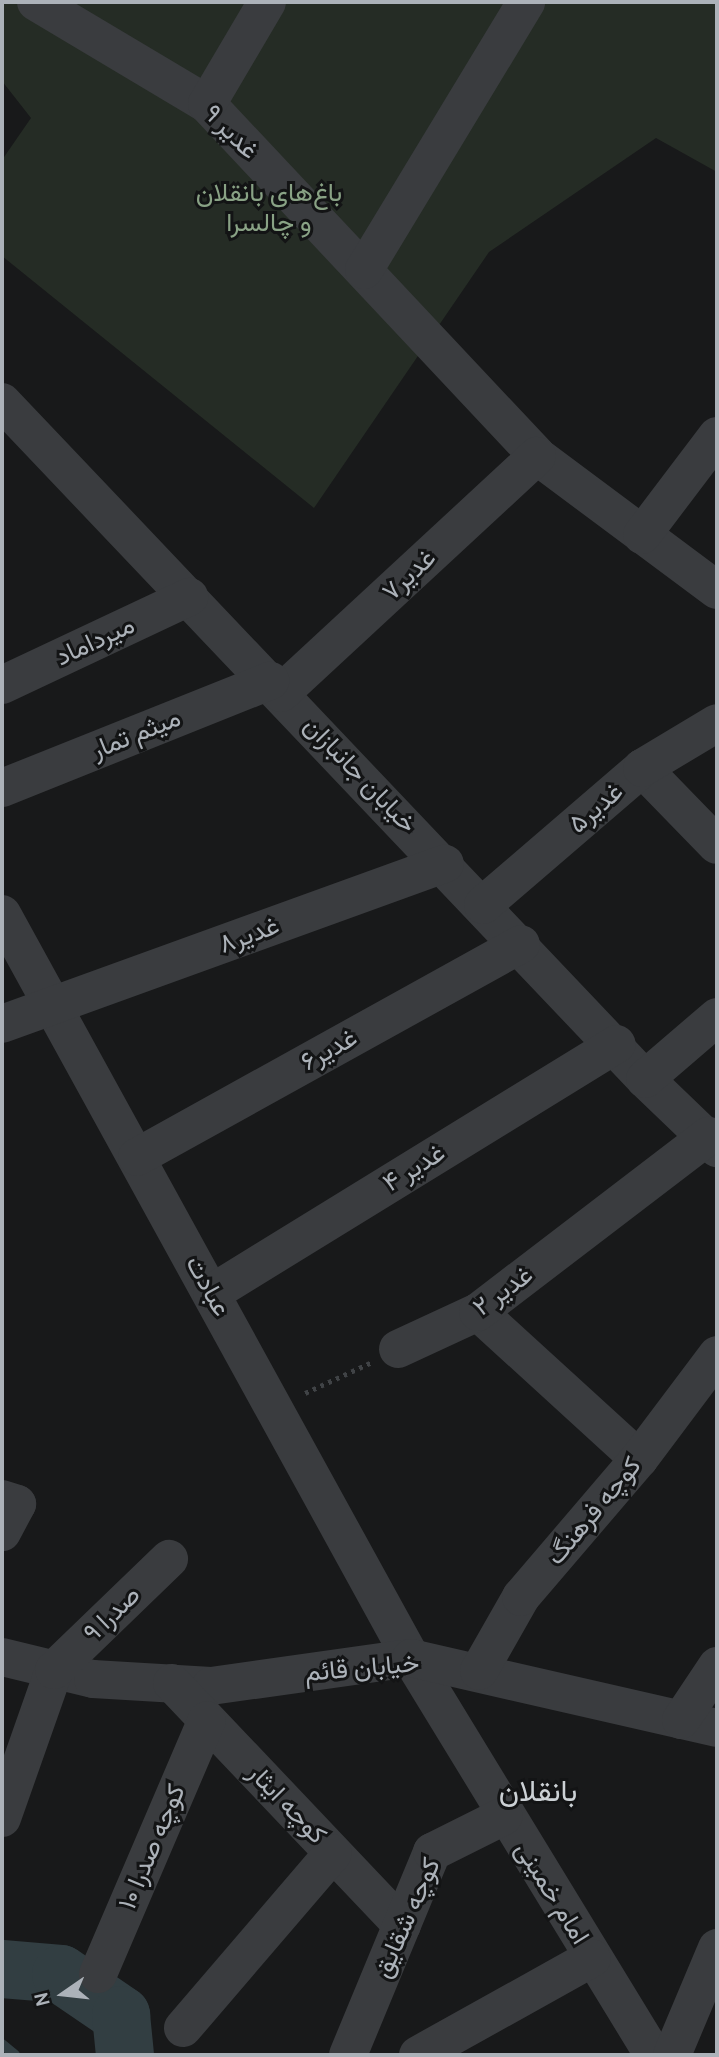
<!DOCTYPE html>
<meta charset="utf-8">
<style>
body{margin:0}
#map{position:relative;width:719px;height:2057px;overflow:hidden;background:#18191a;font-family:Cabin,Vazirmatn,sans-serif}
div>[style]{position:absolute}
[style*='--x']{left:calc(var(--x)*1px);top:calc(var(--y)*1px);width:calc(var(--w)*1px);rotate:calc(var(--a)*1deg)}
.green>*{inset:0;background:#252c25}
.stream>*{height:10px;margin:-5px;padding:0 5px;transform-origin:5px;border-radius:5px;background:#323e42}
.river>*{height:58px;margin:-29px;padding:0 29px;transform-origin:29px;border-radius:29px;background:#323e42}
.path>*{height:4.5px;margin-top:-2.25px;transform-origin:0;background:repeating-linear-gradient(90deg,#404346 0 3.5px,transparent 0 8.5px)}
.minor>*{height:38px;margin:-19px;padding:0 19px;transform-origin:19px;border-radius:19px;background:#3a3c3f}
span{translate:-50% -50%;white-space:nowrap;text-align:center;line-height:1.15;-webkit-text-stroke:6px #131415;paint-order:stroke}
.street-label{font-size:26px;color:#acb2b9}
.park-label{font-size:26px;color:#89a285}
.quarter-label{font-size:30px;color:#ccd1d5}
.frame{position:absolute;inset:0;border:4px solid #acb2b9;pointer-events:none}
.north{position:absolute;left:28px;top:1959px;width:70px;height:70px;-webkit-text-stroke:5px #131415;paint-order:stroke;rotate:256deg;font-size:19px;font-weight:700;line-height:28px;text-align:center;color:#acb2b9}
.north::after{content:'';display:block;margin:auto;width:24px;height:32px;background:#acb2b9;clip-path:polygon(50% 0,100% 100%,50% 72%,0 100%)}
</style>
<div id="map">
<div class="green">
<div style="clip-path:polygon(2px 2px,717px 2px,717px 172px,656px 138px,489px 252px,314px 508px,2px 256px,2px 160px,31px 118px,2px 81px)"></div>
</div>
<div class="stream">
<div style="--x:2;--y:2044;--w:17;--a:40"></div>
</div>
<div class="river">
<div style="--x:2;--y:1969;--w:59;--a:4.8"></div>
<div style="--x:61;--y:1974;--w:73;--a:34.3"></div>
<div style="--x:121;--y:2015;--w:40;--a:84.3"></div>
</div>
<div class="path">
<div style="--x:305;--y:1393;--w:72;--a:-24.8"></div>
</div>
<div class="minor">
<div style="--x:36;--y:2;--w:199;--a:30.8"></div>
<div style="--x:207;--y:104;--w:482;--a:46.8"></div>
<div style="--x:537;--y:456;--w:224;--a:36.7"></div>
<div style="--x:207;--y:104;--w:118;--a:-59.5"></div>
<div style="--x:364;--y:270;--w:313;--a:-58.8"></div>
<div style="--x:2;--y:402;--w:934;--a:46.48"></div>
<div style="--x:645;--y:1079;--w:100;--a:43.8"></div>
<div style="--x:642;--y:535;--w:124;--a:-52.9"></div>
<div style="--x:2;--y:685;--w:207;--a:-25.2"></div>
<div style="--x:281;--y:693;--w:349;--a:-42.8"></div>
<div style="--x:642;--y:768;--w:107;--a:45.8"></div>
<div style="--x:2;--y:788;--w:289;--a:-21.8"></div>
<div style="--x:483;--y:905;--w:210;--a:-40.7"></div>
<div style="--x:642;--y:768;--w:87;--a:-31"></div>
<div style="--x:2;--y:914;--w:849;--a:61.2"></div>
<div style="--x:411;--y:1658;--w:465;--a:58.6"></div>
<div style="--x:2;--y:1024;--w:471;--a:-19.9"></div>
<div style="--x:645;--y:1079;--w:95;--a:-40.7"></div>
<div style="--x:137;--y:1157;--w:439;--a:-29"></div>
<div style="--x:212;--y:1293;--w:475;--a:-31.6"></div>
<div style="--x:478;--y:1312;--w:218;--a:42.4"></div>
<div style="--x:398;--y:1349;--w:88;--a:-24.8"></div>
<div style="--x:478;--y:1312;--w:290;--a:-37.4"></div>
<div style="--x:2;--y:1499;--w:16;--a:18"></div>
<div style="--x:17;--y:1504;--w:32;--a:118"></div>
<div style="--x:2;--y:1657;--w:94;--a:13.6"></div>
<div style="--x:93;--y:1679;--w:118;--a:3.4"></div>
<div style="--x:211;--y:1686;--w:202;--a:-8"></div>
<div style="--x:411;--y:1658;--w:314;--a:12.9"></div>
<div style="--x:479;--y:1671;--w:85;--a:-60.4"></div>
<div style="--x:521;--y:1597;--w:182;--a:-49.5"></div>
<div style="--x:639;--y:1459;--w:130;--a:-53.1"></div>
<div style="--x:172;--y:1683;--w:334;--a:46.5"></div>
<div style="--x:681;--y:1720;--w:65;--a:-56.3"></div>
<div style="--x:2;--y:1818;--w:157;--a:-70.6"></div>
<div style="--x:54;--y:1670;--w:160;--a:-44"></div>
<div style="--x:98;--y:1974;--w:276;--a:-66.8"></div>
<div style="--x:183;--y:2028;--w:230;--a:-49.4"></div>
<div style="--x:348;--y:2055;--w:220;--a:-67.5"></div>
<div style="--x:432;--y:1852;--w:80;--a:-26.6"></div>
<div style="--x:418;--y:2055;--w:199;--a:-29.1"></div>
<div style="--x:672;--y:2055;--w:116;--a:-67.2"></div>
</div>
<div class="street-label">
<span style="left:231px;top:132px;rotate:45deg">غدیر ۹</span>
<span style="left:409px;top:575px;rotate:-43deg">غدیر۷</span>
<span style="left:95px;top:641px;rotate:-25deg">میرداماد</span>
<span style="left:136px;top:734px;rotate:-22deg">میثم تمار</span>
<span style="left:360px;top:775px;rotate:46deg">خیابان جانبازان</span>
<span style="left:596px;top:808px;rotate:-41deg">غدیر۵</span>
<span style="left:249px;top:935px;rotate:-20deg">غدیر۸</span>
<span style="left:329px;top:1050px;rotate:-29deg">غدیر۶</span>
<span style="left:414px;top:1168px;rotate:-32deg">غدیر ۴</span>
<span style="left:208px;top:1286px;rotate:61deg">عبادت</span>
<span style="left:503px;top:1291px;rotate:-36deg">غدیر ۲</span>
<span style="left:594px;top:1511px;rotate:-50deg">کوچه فرهنگ</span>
<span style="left:112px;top:1614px;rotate:-44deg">صدرا ۹</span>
<span style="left:362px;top:1668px;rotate:-5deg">خیابان قائم</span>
<span style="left:287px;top:1804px;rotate:46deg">کوچه ایثار</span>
<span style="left:152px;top:1847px;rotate:-67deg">کوچه صدرا ۱۰</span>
<span style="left:552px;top:1893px;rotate:58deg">امام خمینی</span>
<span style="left:407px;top:1918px;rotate:-66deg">کوچه شقایق</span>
</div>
<div class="park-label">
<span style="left:269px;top:208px">باغ‌های بانقلان<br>و چالسرا</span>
</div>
<div class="quarter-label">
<span style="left:538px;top:1791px">بانقلان</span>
</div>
<div class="frame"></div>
<div class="north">N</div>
</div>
